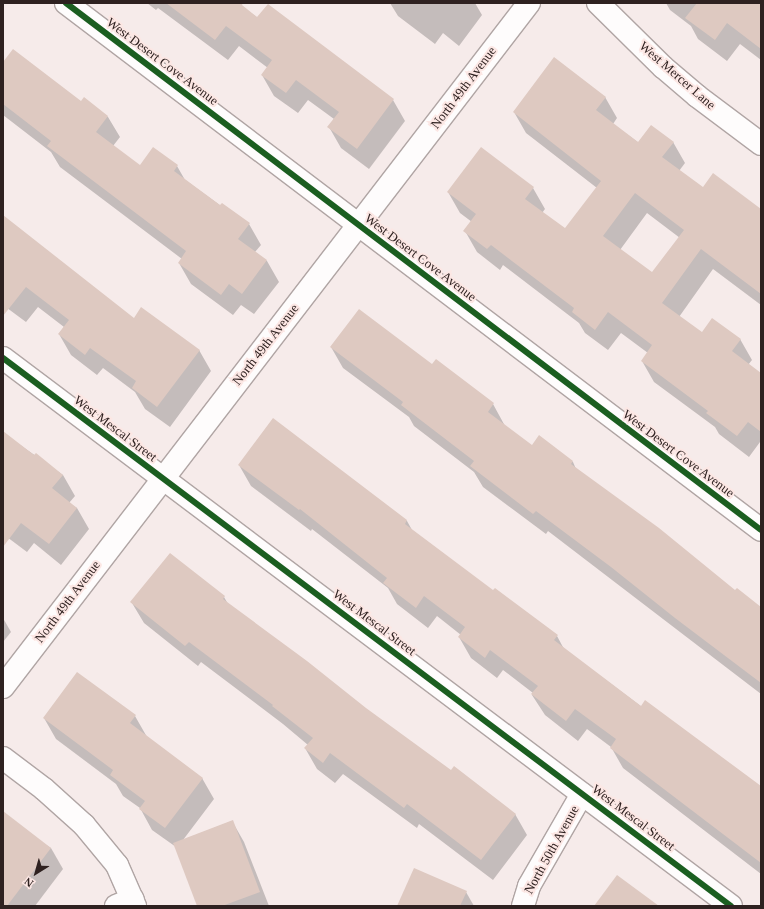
<!DOCTYPE html>
<style>
body{margin:0}
#map{position:relative;width:764px;height:909px;overflow:hidden;background:#f6ebea;font-family:Georgia,serif}
div>[style]{position:absolute}
[style*='--x']{left:calc(var(--x)*1px);top:calc(var(--y)*1px);width:calc(var(--w)*1px);rotate:calc(var(--a)*1deg)}
.shadow>*{inset:0;background:#0003}
.building>*{inset:0;background:#dec9c1}
.roads{filter:drop-shadow(1px 0 #b0a5a4) drop-shadow(-1px 0 #b0a5a4) drop-shadow(0 1px #b0a5a4) drop-shadow(0 -1px #b0a5a4)}
.minor>*{height:22px;margin:-11px;padding:0 11px;transform-origin:11px;border-radius:11px;background:#fefcfc}
.cycleway>*{height:6px;margin:-3px;padding:0 3px;transform-origin:3px;border-radius:3px;background:#1b5e20}
span{translate:-50% -50%;white-space:nowrap;text-align:center;line-height:1.15;-webkit-text-stroke:4px #fce7e4;paint-order:stroke}
.street-label{font-size:13px;color:#2e2120}
.frame{position:absolute;inset:0;border:4px solid #2e2120;pointer-events:none}
.north{position:absolute;left:16px;top:853px;width:40px;height:40px;-webkit-text-stroke:3px #fce7e4;paint-order:stroke;rotate:217deg;font-size:11px;font-weight:700;line-height:16px;text-align:center;color:#2e2120}
.north::after{content:'';display:block;margin:auto;width:14px;height:18px;background:#2e2120;clip-path:polygon(50% 0,100% 100%,50% 72%,0 100%)}
</style>
<div id="map">
<div class="shadow">
<div style="clip-path:polygon(147px 3px,237px 3px,258px 18px,393px 100px,405px 121px,369px 169px,341px 148px,329px 127px,334px 119px,308px 100px,298px 113px,274px 96px,262px 75px,268px 68px,239px 46px,228px 60px,158px 8px,156px 10px)"></div>
<div style="clip-path:polygon(390px 3px,475px 3px,482px 15px,459px 46px,443px 33px,435px 44px,398px 16px)"></div>
<div style="clip-path:polygon(666px 3px,761px 3px,761px 60px,740px 44px,727px 61px,698px 39px,691px 26px,670px 10px)"></div>
<div style="clip-path:polygon(3px 63px,82px 102px,84px 99px,108px 117px,120px 137px,113px 146px,140px 167px,177px 166px,185px 180px,221px 206px,249px 224px,261px 245px,255px 252px,267px 261px,279px 282px,254px 314px,241px 305px,233px 315px,191px 284px,179px 263px,182px 259px,60px 167px,51px 152px,3px 115px)"></div>
<div style="clip-path:polygon(evenodd,605px 97px,617px 118px,613px 124px,639px 143px,673px 142px,685px 163px,679px 171px,703px 189px,761px 210px,761px 305px,713px 269px,679px 317px,702px 334px,740px 339px,752px 360px,748px 365px,761px 374px,761px 443px,760px 442px,749px 457px,719px 434px,715px 427px,654px 382px,642px 361px,648px 353px,621px 333px,608px 350px,585px 333px,579px 323px,503px 265px,500px 270px,477px 252px,465px 231px,472px 222px,460px 213px,448px 192px,533px 188px,545px 209px,542px 213px,565px 230px,597px 188px,526px 133px,514px 112px,605px 97px,647px 213px,680px 238px,652px 274px,620px 250px,647px 213px)"></div>
<div style="clip-path:polygon(3px 216px,134px 319px,199px 350px,211px 371px,170px 427px,145px 409px,135px 392px,103px 368px,97px 375px,71px 355px,59px 334px,64px 327px,38px 307px,26px 322px,3px 305px)"></div>
<div style="clip-path:polygon(331px 347px,432px 365px,493px 404px,505px 426px,532px 446px,539px 437px,573px 462px,576px 469px,735px 592px,761px 608px,761px 694px,548px 531px,546px 534px,483px 487px,474px 472px,414px 426px,409px 417px,343px 368px)"></div>
<div style="clip-path:polygon(273px 419px,407px 521px,412px 530px,494px 592px,557px 636px,564px 649px,642px 707px,761px 788px,761px 874px,623px 768px,611px 747px,587px 729px,578px 741px,545px 715px,532px 695px,533px 693px,503px 670px,497px 678px,471px 658px,459px 637px,461px 635px,437px 616px,428px 628px,397px 604px,388px 588px,312px 529px,311px 531px,251px 486px,239px 465px)"></div>
<div style="clip-path:polygon(3px 433px,63px 475px,75px 496px,69px 503px,77px 508px,89px 529px,61px 565px,34px 543px,27px 552px,3px 534px)"></div>
<div style="clip-path:polygon(170px 554px,224px 597px,228px 604px,365px 709px,451px 771px,515px 814px,527px 835px,493px 880px,419px 824px,417px 828px,343px 774px,335px 783px,317px 769px,305px 748px,308px 745px,283px 724px,201px 662px,198px 666px,144px 623px,132px 603px)"></div>
<div style="clip-path:polygon(3px 618px,11px 632px,3px 642px)"></div>
<div style="clip-path:polygon(135px 716px,147px 737px,202px 778px,214px 799px,183px 840px,232px 821px,244px 842px,269px 906px,198px 906px,176px 847px,152px 830px,140px 808px,123px 796px,116px 784px,56px 739px,44px 718px)"></div>
<div style="clip-path:polygon(3px 819px,51px 848px,63px 869px,35px 906px,3px 906px)"></div>
<div style="clip-path:polygon(466px 892px,474px 906px,398px 906px)"></div>
</div>
<div class="building">
<div style="clip-path:polygon(166px 3px,243px 3px,242px 5px,257px 17px,268px 4px,394px 99px,357px 149px,327px 127px,339px 112px,296px 80px,286px 93px,261px 75px,272px 60px,226px 26px,215px 40px)"></div>
<div style="clip-path:polygon(697px 3px,761px 3px,761px 49px,727px 23px,715px 40px,685px 18px)"></div>
<div style="clip-path:polygon(13px 49px,81px 101px,84px 97px,108px 116px,96px 132px,140px 165px,153px 147px,178px 165px,174px 171px,220px 205px,222px 203px,250px 223px,238px 239px,267px 260px,242px 294px,229px 284px,221px 295px,178px 263px,186px 251px,47px 146px,51px 141px,3px 104px,3px 62px)"></div>
<div style="clip-path:polygon(evenodd,554px 57px,606px 97px,596px 110px,638px 142px,651px 125px,674px 142px,662px 157px,703px 187px,713px 173px,761px 209px,761px 294px,701px 249px,662px 303px,702px 332px,712px 318px,741px 339px,732px 351px,761px 373px,761px 432px,748px 422px,737px 436px,706px 413px,708px 411px,641px 361px,652px 345px,608px 312px,595px 330px,572px 312px,574px 308px,491px 245px,487px 249px,463px 231px,476px 214px,447px 192px,481px 147px,534px 187px,525px 199px,565px 228px,601px 181px,513px 112px,554px 57px,635px 193px,684px 230px,652px 272px,603px 236px,635px 193px)"></div>
<div style="clip-path:polygon(3px 215px,134px 318px,141px 307px,200px 350px,157px 407px,132px 388px,136px 381px,90px 348px,85px 355px,58px 334px,69px 320px,26px 287px,3px 316px)"></div>
<div style="clip-path:polygon(359px 309px,432px 364px,436px 359px,494px 403px,488px 412px,532px 445px,539px 435px,573px 461px,571px 464px,659px 528px,735px 590px,737px 588px,761px 607px,761px 683px,675px 618px,611px 567px,536px 511px,533px 514px,470px 466px,474px 461px,401px 405px,403px 402px,330px 347px)"></div>
<div style="clip-path:polygon(273px 418px,407px 520px,405px 524px,493px 590px,495px 588px,558px 635px,554px 640px,641px 706px,645px 700px,761px 786px,761px 863px,610px 748px,616px 739px,575px 709px,566px 721px,531px 694px,538px 686px,490px 650px,485px 658px,458px 637px,465px 627px,424px 596px,416px 608px,383px 583px,387px 578px,300px 509px,299px 510px,238px 465px)"></div>
<div style="clip-path:polygon(3px 431px,34px 455px,36px 453px,63px 475px,52px 488px,77px 508px,49px 544px,21px 523px,3px 547px)"></div>
<div style="clip-path:polygon(170px 553px,225px 596px,223px 599px,307px 661px,366px 708px,451px 770px,454px 766px,516px 814px,481px 860px,407px 804px,404px 808px,330px 753px,323px 763px,304px 748px,313px 738px,272px 706px,273px 705px,189px 642px,185px 646px,130px 602px)"></div>
<div style="clip-path:polygon(77px 672px,136px 715px,130px 723px,203px 778px,165px 828px,139px 809px,145px 801px,110px 775px,113px 770px,43px 718px)"></div>
<div style="clip-path:polygon(3px 811px,51px 848px,7px 906px,3px 906px)"></div>
<div style="clip-path:polygon(233px 820px,260px 892px,222px 906px,197px 906px,173px 843px)"></div>
<div style="clip-path:polygon(414px 868px,467px 891px,460px 906px,397px 906px)"></div>
<div style="clip-path:polygon(617px 875px,659px 906px,594px 906px)"></div>
</div>
<div class="roads">
<div class="minor">
<div style="--x:66;--y:3;--w:872;--a:37.17"></div>
<div style="--x:598;--y:3;--w:91;--a:44.6"></div>
<div style="--x:663;--y:67;--w:45;--a:40.5"></div>
<div style="--x:697;--y:96;--w:80;--a:36.9"></div>
<div style="--x:3;--y:358;--w:911;--a:36.97"></div>
<div style="--x:3;--y:687;--w:863;--a:-52.44"></div>
<div style="--x:3;--y:758;--w:51;--a:37.1"></div>
<div style="--x:44;--y:789;--w:54;--a:42"></div>
<div style="--x:84;--y:825;--w:52;--a:50.5"></div>
<div style="--x:117;--y:865;--w:45;--a:66.3"></div>
<div style="--x:116;--y:906;--w:18;--a:-22"></div>
<div style="--x:523;--y:906;--w:21;--a:-73"></div>
<div style="--x:529;--y:886;--w:106;--a:-60.1"></div>
</div>
</div>
<div class="cycleway">
<div style="--x:66;--y:3;--w:872;--a:37.17"></div>
<div style="--x:3;--y:358;--w:911;--a:36.97"></div>
</div>
<div class="street-label">
<span style="left:162px;top:62px;rotate:37deg">West Desert Cove Avenue</span>
<span style="left:677px;top:76px;rotate:41deg">West Mercer Lane</span>
<span style="left:464px;top:88px;rotate:-53deg">North 49th Avenue</span>
<span style="left:420px;top:258px;rotate:37deg">West Desert Cove Avenue</span>
<span style="left:266px;top:345px;rotate:-52deg">North 49th Avenue</span>
<span style="left:115px;top:429px;rotate:37deg">West Mescal Street</span>
<span style="left:678px;top:454px;rotate:37deg">West Desert Cove Avenue</span>
<span style="left:68px;top:602px;rotate:-53deg">North 49th Avenue</span>
<span style="left:374px;top:623px;rotate:37deg">West Mescal Street</span>
<span style="left:633px;top:818px;rotate:37deg">West Mescal Street</span>
<span style="left:552px;top:850px;rotate:-61deg">North 50th Avenue</span>
</div>
<div class="frame"></div>
<div class="north">N</div>
</div>
